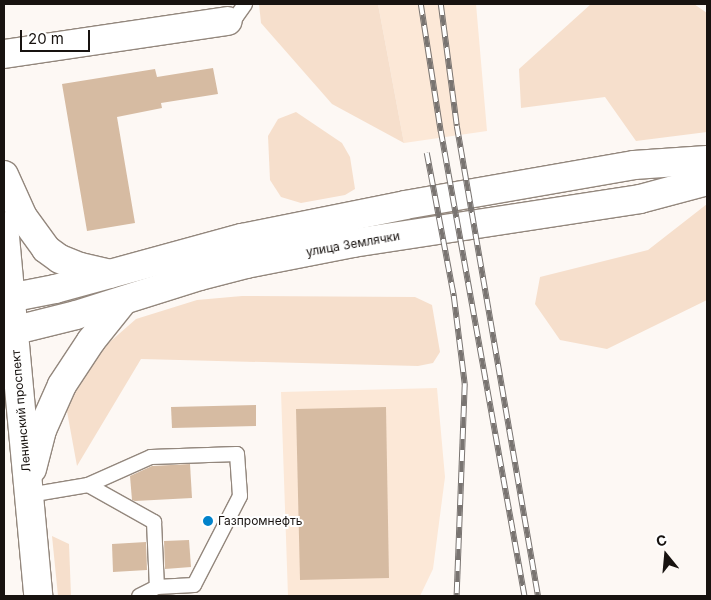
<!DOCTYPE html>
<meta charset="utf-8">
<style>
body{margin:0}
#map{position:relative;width:711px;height:600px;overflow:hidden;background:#fdf8f4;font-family:Inter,sans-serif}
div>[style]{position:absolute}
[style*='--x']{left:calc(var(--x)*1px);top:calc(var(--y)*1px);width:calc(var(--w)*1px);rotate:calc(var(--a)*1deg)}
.built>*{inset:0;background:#fce8d7}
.green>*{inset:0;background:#f6dfcc}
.building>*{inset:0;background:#d6bba2}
.roads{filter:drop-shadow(1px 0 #93877d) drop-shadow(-1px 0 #93877d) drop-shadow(0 1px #93877d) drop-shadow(0 -1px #93877d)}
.service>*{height:14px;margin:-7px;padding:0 7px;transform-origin:7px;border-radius:7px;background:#fff}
.minor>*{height:28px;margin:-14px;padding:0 14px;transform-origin:14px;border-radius:14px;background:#fff}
.tertiary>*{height:28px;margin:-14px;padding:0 14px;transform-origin:14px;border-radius:14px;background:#fff}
.secondary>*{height:28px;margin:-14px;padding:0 14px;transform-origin:14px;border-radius:14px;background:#fff}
.rail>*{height:5.5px;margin-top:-2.75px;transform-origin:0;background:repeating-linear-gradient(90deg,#fff 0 11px,#797471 0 22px);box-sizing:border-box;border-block:1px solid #797471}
.dots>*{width:14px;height:14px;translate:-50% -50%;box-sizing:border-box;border:2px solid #fff;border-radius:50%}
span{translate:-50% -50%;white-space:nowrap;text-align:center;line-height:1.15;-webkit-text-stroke:4px #fff;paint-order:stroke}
.street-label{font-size:12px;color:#181310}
.poi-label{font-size:12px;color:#181310}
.left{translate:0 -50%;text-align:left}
.frame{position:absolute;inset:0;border:5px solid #181310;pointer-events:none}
.north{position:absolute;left:641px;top:530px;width:50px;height:50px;-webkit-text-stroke:4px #fff;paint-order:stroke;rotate:343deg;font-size:14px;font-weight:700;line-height:20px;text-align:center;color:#181310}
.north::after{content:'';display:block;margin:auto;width:18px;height:22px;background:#181310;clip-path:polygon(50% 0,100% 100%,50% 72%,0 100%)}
.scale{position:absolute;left:20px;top:30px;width:70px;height:22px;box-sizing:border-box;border:2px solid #181310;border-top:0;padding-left:6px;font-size:15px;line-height:18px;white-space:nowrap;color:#181310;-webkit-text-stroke:4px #fff;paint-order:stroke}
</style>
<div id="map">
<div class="built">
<div style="clip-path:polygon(378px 4px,476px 4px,487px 131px,404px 143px)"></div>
<div style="clip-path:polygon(437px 388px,445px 477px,433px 569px,420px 596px,288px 596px,281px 392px)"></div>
</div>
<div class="green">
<div style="clip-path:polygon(259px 4px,378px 4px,404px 143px,332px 104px,261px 23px)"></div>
<div style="clip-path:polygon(591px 4px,694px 4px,707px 13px,707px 132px,636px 141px,605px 97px,521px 108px,519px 69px)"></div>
<div style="clip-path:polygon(296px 112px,342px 143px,350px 157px,355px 189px,345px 195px,301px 203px,281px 197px,270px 180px,268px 136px,278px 119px)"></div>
<div style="clip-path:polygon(707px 204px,707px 300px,607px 349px,560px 340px,535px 304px,540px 277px,648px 250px)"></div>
<div style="clip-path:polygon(242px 296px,415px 297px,432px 305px,440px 352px,433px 363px,418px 366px,141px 359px,77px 466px,66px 406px,96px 354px,136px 319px,197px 300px)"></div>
<div style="clip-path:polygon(52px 536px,69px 544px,71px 596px,58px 596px)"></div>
</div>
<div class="building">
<div style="clip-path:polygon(213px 68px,218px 94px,161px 103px,162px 108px,117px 117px,135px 223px,87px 231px,62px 84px,155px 69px,157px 77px)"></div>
<div style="clip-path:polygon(256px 405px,256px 426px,172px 428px,171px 407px)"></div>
<div style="clip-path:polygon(386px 407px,389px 578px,300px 580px,296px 409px)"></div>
<div style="clip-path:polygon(190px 464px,192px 498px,135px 501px,132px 500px,130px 476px,152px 466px)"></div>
<div style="clip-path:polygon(189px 540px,191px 567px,165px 569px,164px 541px)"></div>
<div style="clip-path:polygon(146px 542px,147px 570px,113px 572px,112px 544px)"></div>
</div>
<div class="roads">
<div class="service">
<div style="--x:228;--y:21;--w:9;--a:-27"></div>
<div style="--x:236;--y:17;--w:16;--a:-55"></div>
<div style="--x:88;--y:485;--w:76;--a:29.3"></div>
<div style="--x:154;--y:522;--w:65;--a:87.4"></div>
<div style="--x:29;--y:495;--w:60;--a:-9.6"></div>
<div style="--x:88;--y:485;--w:69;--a:-24"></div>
<div style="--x:151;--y:457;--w:86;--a:-2"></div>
<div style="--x:237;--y:454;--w:42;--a:85.9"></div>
<div style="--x:240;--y:496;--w:100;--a:117.3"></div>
<div style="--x:194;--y:585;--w:37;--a:177"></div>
<div style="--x:157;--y:587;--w:20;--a:153"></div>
</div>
<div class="minor">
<div style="--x:4;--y:54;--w:226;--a:-8.4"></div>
</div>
<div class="tertiary">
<div style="--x:4;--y:299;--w:52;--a:-11.1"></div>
<div style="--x:55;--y:289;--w:194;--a:-15.3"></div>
<div style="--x:242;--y:238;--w:166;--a:-11.4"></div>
<div style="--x:405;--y:205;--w:232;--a:-9.9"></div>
<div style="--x:634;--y:165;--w:73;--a:-3.9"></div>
<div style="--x:4;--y:333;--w:74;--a:-14"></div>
<div style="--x:76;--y:315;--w:130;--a:-17.5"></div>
<div style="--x:200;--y:276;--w:48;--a:-14.6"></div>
<div style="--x:246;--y:264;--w:109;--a:-11.1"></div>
<div style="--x:353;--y:243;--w:290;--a:-8.7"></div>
<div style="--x:640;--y:199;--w:69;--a:-15"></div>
</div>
<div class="secondary">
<div style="--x:4;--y:175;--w:46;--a:65.7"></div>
<div style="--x:23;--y:217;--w:39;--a:54"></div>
<div style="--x:46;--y:249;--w:17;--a:36"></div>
<div style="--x:60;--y:259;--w:22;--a:22"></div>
<div style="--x:80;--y:267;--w:31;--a:13"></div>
<div style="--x:4;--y:226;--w:372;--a:84.7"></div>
<div style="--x:32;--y:469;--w:40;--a:-75.6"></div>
<div style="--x:42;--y:430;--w:49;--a:-66"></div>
<div style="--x:62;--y:385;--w:53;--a:-56.6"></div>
<div style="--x:91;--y:341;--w:51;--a:-51.3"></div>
</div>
</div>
<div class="rail">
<div style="--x:421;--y:4;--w:129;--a:81.1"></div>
<div style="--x:441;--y:131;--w:473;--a:79.8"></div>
<div style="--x:441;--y:4;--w:123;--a:82.5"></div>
<div style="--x:457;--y:126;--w:477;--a:80.2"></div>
<div style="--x:427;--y:153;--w:146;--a:79.3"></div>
<div style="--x:454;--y:296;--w:89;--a:82.9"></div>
<div style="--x:465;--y:384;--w:212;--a:92.2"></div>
</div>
<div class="dots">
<div style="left:208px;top:521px;background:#0283cb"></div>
</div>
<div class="street-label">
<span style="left:353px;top:244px;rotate:-10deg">улица Землячки</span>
<span style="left:21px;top:411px;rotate:-95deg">Ленинский проспект</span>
</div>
<div class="poi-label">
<span class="left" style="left:218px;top:521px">Газпромнефть</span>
</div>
<div class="frame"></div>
<div class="north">С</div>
<div class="scale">20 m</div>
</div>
